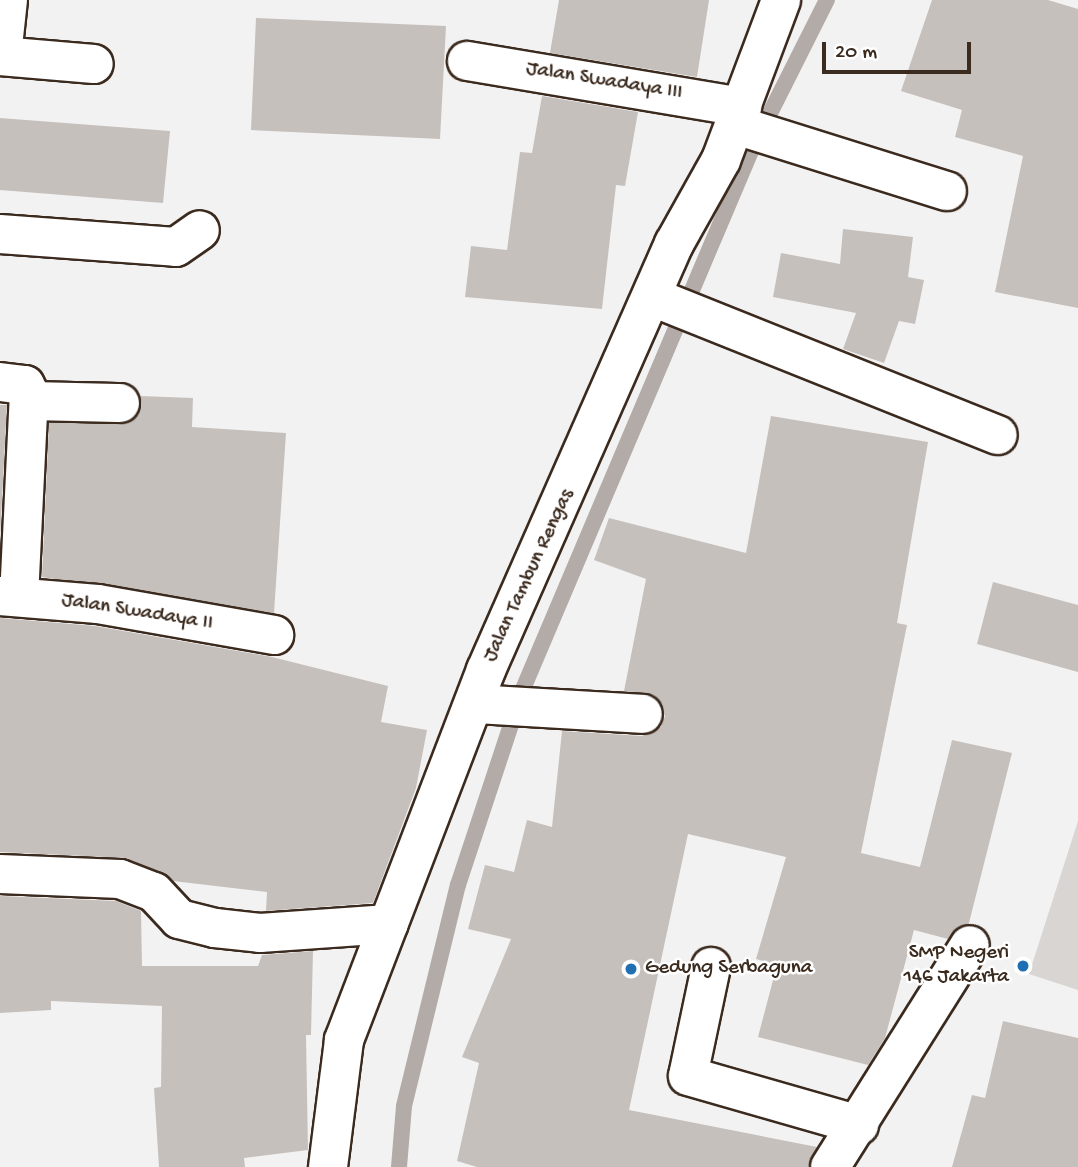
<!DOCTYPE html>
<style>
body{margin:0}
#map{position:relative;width:1078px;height:1167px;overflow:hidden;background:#f3f2f2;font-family:"Gochi Hand",sans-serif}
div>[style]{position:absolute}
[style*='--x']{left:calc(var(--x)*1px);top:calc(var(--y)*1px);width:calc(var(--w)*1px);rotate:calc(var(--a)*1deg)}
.green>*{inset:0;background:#d8d5d2}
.stream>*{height:16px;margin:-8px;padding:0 8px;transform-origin:8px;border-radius:8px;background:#b2aba7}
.building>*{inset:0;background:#c6c0bd}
.roads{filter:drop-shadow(2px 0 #3b2a1e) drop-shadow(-2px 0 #3b2a1e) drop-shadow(0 2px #3b2a1e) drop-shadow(0 -2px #3b2a1e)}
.minor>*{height:38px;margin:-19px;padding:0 19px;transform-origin:19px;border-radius:19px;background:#fff}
.dots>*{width:19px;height:19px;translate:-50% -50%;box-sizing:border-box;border:4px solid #fff;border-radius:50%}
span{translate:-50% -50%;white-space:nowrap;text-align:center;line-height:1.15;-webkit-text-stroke:5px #fff;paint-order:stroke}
.street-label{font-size:21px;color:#3b2a1e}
.poi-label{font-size:21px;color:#3b2a1e}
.right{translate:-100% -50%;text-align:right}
.left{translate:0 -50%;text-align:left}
.scale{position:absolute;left:822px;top:42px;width:149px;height:32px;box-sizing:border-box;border:4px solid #3b2a1e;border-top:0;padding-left:9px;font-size:21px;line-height:24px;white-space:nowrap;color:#3b2a1e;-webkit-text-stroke:5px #fff;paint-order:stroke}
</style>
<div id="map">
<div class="green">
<div style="clip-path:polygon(1078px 821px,1078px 990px,1029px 974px)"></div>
</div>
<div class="stream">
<div style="--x:399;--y:1167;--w:61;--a:-85.3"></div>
<div style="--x:404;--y:1106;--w:228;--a:-76.3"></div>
<div style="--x:458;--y:885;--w:206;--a:-71.7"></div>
<div style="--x:523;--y:689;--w:584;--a:-67.03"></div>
<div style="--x:751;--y:151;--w:169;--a:-63.3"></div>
</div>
<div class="building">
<div style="clip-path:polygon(559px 0,709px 0,697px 77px,550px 53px)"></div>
<div style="clip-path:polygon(932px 0,1048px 0,1078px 9px,1078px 308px,995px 292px,1023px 156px,955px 137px,962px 110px,901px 91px)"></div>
<div style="clip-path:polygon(256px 18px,446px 26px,440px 139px,251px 130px)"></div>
<div style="clip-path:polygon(542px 96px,638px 112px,625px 186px,616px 185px,602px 309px,465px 297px,471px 246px,507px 250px,520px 152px,532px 153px)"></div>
<div style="clip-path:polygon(0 118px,170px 131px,163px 203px,0 190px)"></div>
<div style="clip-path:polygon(843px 229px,913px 237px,908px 277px,924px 280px,915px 324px,899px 321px,884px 363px,843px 349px,856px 313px,773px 297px,781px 253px,840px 264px)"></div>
<div style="clip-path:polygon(140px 396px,193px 398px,192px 427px,286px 433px,274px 613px,42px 577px,49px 423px,130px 422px,139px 414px)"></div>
<div style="clip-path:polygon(0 405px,7px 405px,0 538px)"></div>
<div style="clip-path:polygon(771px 416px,928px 442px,897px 623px,907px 625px,861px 853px,920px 867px,952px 740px,1012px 753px,969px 923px,948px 939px,914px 930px,885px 1038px,868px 1065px,758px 1037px,777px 965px,756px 959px,786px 857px,688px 834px,629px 1110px,817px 1147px,808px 1167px,477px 1167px,457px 1161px,479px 1063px,462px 1057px,511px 939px,468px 929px,485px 865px,514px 872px,527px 820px,552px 827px,562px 731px,642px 736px,661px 727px,665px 716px,654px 695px,624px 691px,646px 579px,594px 560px,609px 518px,746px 553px)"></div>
<div style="clip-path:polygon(993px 582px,1078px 605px,1078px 672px,977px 644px)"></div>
<div style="clip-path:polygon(0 618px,95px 626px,272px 657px,388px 686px,381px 722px,427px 730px,416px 788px,373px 903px,266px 911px,267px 892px,173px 881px,127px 858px,0 852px)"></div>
<div style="clip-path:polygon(0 896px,116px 901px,141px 911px,142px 966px,258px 966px,262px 955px,313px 951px,311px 1035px,306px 1035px,308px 1150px,244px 1158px,245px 1167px,159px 1167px,154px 1088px,161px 1087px,162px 1006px,51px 1001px,51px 1010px,0 1013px)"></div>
<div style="clip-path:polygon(1003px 1021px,1078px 1038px,1078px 1167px,952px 1167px,972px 1095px,985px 1098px)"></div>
</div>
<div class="roads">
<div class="minor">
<div style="--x:0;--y:56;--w:94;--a:4.9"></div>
<div style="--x:2;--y:56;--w:56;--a:-83.9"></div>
<div style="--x:467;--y:61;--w:279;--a:9.5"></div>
<div style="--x:736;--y:125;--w:221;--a:17.4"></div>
<div style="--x:0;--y:234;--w:176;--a:4.2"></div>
<div style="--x:176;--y:247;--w:29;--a:-35"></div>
<div style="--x:655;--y:298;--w:369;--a:21.8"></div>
<div style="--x:0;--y:382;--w:25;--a:7"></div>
<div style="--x:25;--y:385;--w:9;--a:63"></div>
<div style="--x:29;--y:393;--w:204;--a:92.8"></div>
<div style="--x:29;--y:401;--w:91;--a:1.3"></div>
<div style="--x:0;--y:596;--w:98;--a:4.7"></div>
<div style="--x:98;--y:604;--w:179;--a:10"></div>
<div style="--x:475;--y:704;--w:168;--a:3.4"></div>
<div style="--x:0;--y:874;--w:120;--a:2.4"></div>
<div style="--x:120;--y:879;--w:36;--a:21"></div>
<div style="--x:154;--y:892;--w:37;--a:47"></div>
<div style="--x:179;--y:919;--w:37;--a:14"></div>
<div style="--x:215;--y:928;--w:45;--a:6.3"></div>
<div style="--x:260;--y:933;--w:129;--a:-4"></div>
<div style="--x:711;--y:967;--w:111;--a:101.9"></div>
<div style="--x:688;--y:1076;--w:178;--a:16"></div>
<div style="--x:328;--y:1167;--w:128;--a:-82.8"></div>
<div style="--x:344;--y:1040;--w:396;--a:-69"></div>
<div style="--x:486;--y:670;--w:466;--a:-66.2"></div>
<div style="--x:674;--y:244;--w:96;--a:-60.8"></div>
<div style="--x:721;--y:160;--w:171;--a:-69.4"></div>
<div style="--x:830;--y:1167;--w:262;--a:-57.8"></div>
</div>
</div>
<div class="dots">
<div style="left:1023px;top:966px;background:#1f6fb2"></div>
<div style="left:631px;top:969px;background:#1f6fb2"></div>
</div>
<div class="street-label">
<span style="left:604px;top:82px;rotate:9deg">Jalan Swadaya III</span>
<span style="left:530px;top:576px;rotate:-65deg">Jalan Tambun Rengas</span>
<span style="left:137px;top:613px;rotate:9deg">Jalan Swadaya II</span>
</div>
<div class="poi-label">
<span class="right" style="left:1009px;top:966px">SMP Negeri<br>146 Jakarta</span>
<span class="left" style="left:645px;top:969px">Gedung Serbaguna</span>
</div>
<div class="scale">20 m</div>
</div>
